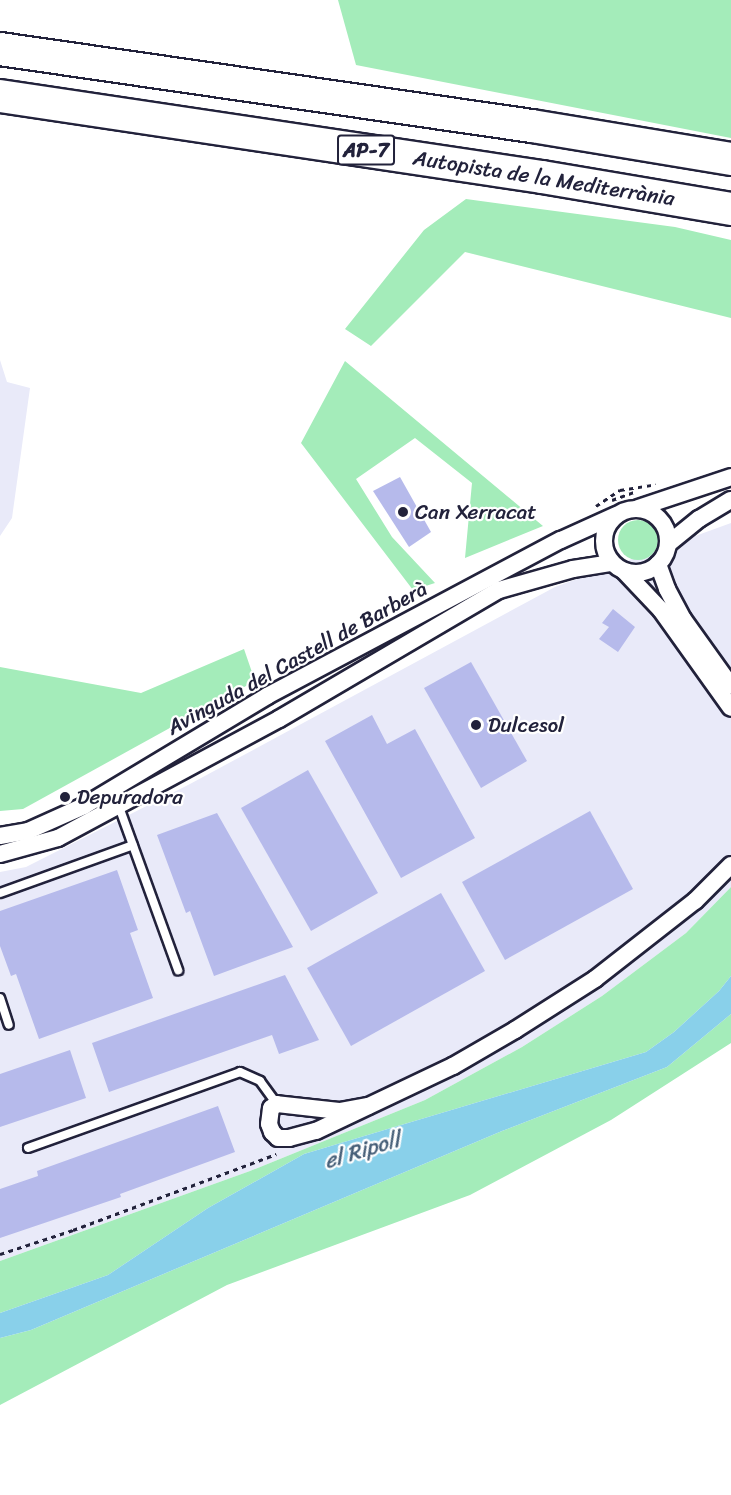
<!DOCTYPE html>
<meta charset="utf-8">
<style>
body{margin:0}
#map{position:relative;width:731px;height:1495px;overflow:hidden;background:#fff;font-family:Sriracha,sans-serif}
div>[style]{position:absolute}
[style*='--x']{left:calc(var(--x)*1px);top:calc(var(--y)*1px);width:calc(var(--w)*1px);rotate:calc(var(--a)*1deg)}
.built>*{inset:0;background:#e9eaf9}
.green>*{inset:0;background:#a4ecba}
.round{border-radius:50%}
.water>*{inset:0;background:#89d0ea}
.building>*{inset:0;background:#b6baeb}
.path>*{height:3px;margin-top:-1.5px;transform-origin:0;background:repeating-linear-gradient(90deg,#22223b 0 4.5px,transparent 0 9px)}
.roads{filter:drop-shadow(2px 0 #22223b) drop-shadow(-2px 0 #22223b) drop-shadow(0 2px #22223b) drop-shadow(0 -2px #22223b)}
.service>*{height:8px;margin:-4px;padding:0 4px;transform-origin:4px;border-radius:4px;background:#fff}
.minor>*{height:16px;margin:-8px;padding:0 8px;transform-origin:8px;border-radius:8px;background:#fff}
.minor>.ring{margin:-8px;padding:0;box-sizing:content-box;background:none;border:16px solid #fff;border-radius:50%}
.motorway>*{height:32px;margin:-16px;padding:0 16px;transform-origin:16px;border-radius:16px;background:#fff}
.dots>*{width:16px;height:16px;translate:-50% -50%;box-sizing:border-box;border:3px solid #fff;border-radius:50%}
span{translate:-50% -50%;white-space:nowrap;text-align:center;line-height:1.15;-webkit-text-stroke:4.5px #fff;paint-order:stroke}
.shield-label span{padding:2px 4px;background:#fff;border:2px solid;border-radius:4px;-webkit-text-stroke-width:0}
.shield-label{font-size:20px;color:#22223b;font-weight:700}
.street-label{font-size:21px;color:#22223b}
.poi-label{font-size:21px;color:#22223b}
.left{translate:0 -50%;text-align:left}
.water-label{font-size:22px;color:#465f78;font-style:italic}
</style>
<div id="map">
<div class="built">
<div style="clip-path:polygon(0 360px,7px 382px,30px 388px,12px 518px,0 536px)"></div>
<div style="clip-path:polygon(731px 523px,731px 887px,686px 933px,602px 996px,522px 1047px,425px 1100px,250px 1171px,0 1261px,0 872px,26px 867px,190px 784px,555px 587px)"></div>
</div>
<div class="green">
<div style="clip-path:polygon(338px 0,731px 0,731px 138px,356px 65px)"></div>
<div style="clip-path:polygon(466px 199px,675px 227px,731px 240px,731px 318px,465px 252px,371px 346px,345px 329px,424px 230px)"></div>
<div style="clip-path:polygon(345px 361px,543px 526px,465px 558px,472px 483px,415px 438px,356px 479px,392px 537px,435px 583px,413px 590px,301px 443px)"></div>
<div class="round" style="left:618px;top:520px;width:40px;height:40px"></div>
<div style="clip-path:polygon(244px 649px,255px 681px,23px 809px,0 811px,0 667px,141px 693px)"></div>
<div style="clip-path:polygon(731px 887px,731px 976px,719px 991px,674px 1032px,646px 1052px,304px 1154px,208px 1208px,108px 1275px,0 1313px,0 1261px,250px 1171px,425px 1100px,522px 1047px,602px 996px,686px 933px)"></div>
<div style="clip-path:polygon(731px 1014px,731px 1043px,611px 1120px,470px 1195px,227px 1285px,0 1405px,0 1338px,31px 1330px,502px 1131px,667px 1067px)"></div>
</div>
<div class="water">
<div style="clip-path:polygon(731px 976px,731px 1014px,667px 1067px,502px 1131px,31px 1330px,0 1338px,0 1313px,108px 1275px,208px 1208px,304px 1154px,646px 1052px,674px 1032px,719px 991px)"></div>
</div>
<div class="building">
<div style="clip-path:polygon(400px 477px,431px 532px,409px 547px,373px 491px)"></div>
<div style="clip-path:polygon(613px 609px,635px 627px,618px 652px,599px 639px,609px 627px,602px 623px)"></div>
<div style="clip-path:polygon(471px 662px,527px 761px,481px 788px,424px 688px)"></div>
<div style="clip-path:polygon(372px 715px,387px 744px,415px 729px,475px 838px,401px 878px,325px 741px)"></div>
<div style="clip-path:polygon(308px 770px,378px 893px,311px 931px,241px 808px)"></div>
<div style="clip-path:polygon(590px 811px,633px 889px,505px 960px,462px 882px)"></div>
<div style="clip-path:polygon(217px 813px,293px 947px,214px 976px,190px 911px,186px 913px,157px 835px)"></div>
<div style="clip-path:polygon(117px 870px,138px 930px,130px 933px,153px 998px,39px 1039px,16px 974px,11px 976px,0 946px,0 911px)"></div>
<div style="clip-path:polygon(441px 893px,485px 971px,351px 1046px,307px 968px)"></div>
<div style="clip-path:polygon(285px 975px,319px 1040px,279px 1054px,272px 1035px,109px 1092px,92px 1043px)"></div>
<div style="clip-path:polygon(70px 1050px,86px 1098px,0 1127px,0 1074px)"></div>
<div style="clip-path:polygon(218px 1106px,235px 1152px,120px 1194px,121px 1197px,0 1238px,0 1189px,38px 1176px,37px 1171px)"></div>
</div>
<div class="path">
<div style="--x:612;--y:500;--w:23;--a:-20"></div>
<div style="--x:596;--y:506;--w:29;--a:-34"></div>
<div style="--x:620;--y:490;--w:36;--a:-9"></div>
<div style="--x:0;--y:1254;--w:77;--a:-18.2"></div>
<div style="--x:73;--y:1230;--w:217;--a:-20.5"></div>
</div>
<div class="roads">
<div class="service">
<div style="--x:118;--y:804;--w:177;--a:70.1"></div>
<div style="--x:0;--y:893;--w:141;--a:-19.8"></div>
<div style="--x:0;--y:998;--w:28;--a:72"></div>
<div style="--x:28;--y:1148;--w:225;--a:-19.7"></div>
<div style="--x:240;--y:1072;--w:22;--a:24"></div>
<div style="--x:260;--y:1081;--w:29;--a:54"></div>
</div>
<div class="minor">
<div style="--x:638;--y:508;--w:98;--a:-18.4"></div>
<div class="ring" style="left:604px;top:509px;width:48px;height:48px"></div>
<div style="--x:668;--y:544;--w:40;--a:-39"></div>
<div style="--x:699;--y:519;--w:37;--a:-31"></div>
<div style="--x:658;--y:564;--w:27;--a:70"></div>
<div style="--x:667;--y:589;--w:34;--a:62"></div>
<div style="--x:683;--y:619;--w:82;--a:54.4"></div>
<div style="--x:624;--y:571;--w:54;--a:46.5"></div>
<div style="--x:661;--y:610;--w:120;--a:54.5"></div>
<div style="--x:0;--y:836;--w:28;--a:-10"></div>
<div style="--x:28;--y:831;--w:61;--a:-24.1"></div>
<div style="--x:84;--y:806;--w:214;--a:-31"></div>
<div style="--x:267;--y:696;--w:333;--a:-28"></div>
<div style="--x:561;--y:540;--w:60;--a:-24.4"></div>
<div style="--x:0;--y:854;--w:60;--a:-15.4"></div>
<div style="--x:58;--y:838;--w:251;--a:-28.3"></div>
<div style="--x:279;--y:719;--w:255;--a:-30.4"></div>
<div style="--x:499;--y:590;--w:77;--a:-15.8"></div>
<div style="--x:573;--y:569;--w:39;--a:-9"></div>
<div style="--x:368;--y:1106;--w:29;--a:170"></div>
<div style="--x:339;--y:1111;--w:62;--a:-173.6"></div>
<div style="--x:277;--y:1104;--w:7;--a:146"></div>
<div style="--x:271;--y:1108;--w:16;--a:97"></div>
<div style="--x:269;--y:1124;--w:9;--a:69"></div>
<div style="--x:272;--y:1132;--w:8;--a:45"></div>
<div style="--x:278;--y:1138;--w:11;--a:0"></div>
<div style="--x:289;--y:1138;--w:28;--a:-15"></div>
<div style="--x:316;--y:1131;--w:152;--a:-25.4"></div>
<div style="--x:453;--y:1066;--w:72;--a:-30.1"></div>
<div style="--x:515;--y:1030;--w:95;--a:-32.5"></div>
<div style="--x:595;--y:979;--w:127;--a:-38"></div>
<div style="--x:695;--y:901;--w:51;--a:-45"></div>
</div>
<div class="motorway">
<div style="--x:0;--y:49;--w:538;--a:8.24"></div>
<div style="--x:532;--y:126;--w:202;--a:9.4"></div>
<div style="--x:0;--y:96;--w:548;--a:8.5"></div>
<div style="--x:542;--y:177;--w:192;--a:9.6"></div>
</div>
</div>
<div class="dots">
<div style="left:403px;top:512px;background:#22223b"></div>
<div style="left:476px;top:725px;background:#22223b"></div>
<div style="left:65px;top:797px;background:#22223b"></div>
</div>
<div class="shield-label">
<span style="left:366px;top:150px">AP-7</span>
</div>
<div class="street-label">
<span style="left:544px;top:178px;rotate:9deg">Autopista de la Mediterrània</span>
<span style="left:297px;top:658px;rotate:-29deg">Avinguda del Castell de Barberà</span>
</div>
<div class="poi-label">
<span class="left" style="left:415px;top:512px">Can Xerracat</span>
<span class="left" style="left:488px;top:725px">Dulcesol</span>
<span class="left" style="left:77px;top:797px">Depuradora</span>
</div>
<div class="water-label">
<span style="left:362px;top:1150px;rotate:-17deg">el Ripoll</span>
</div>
</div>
